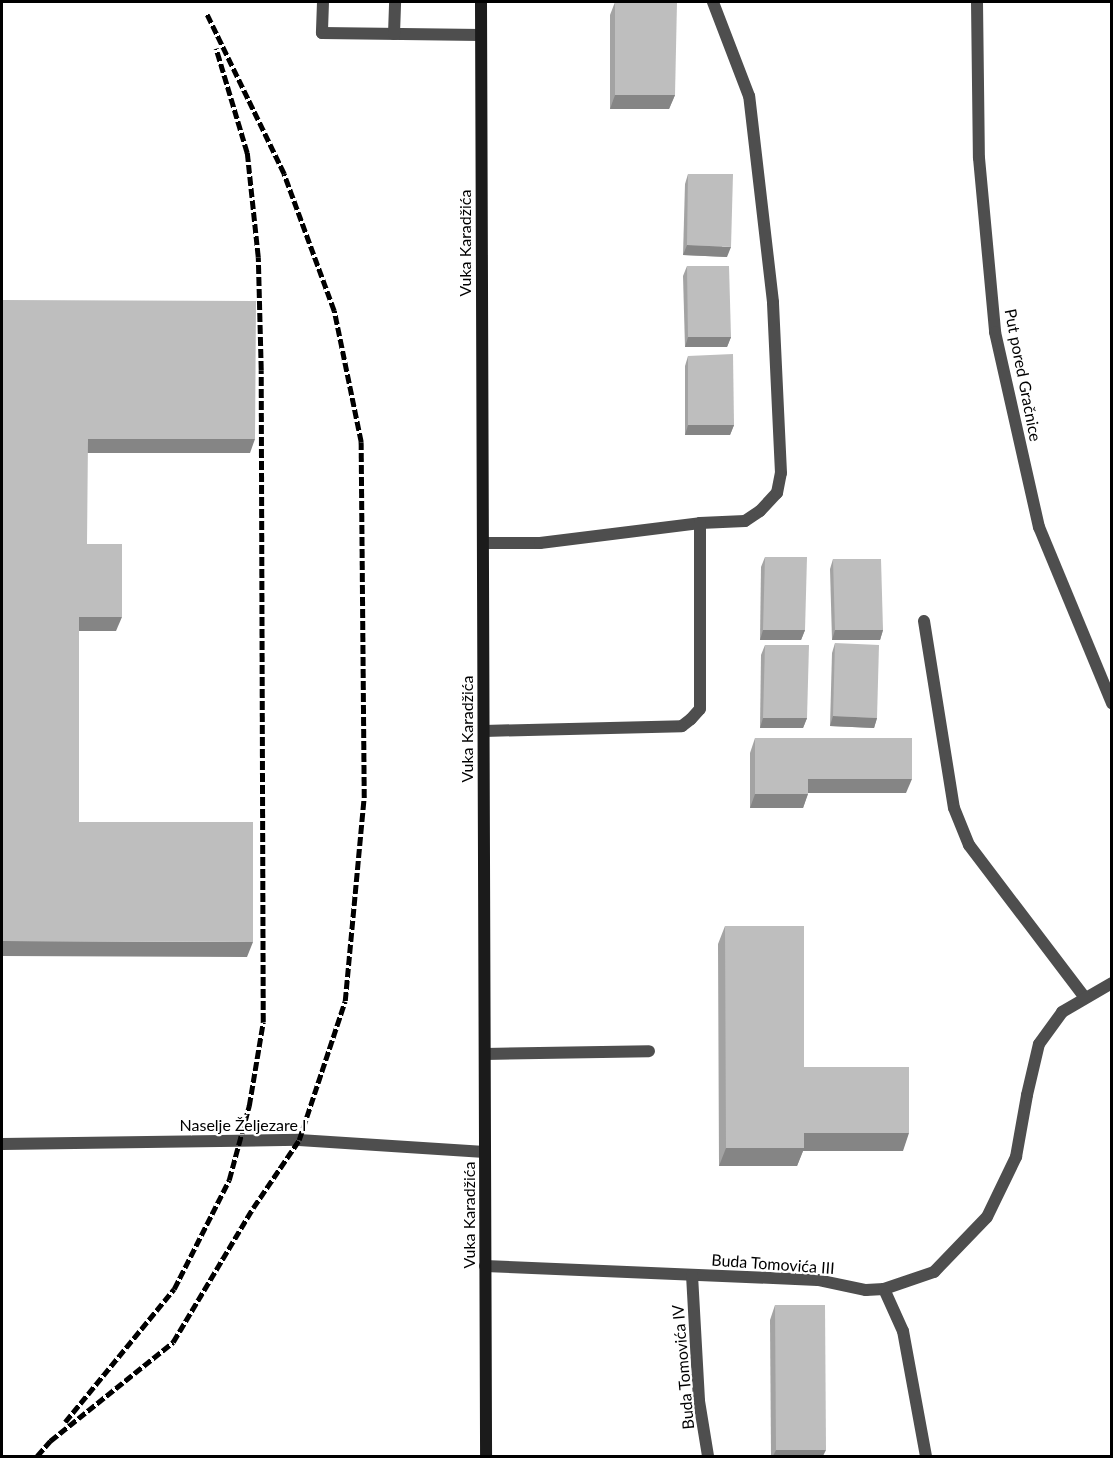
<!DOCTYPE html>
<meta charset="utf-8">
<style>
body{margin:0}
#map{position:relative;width:1113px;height:1458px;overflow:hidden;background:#fff;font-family:Lato,sans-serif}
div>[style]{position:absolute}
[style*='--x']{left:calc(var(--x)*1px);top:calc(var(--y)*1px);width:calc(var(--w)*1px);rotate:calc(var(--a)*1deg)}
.lane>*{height:12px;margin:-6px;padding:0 6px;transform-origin:6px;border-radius:6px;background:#4e4e4e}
.street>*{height:12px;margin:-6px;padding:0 6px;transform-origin:6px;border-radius:6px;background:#4e4e4e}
.secondary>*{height:12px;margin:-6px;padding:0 6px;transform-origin:6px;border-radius:6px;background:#1b1b1b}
.rail>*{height:4.5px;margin-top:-2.25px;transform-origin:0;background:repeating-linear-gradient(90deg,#000 0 9px,transparent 0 12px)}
.wall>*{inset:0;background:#a3a3a3}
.shaded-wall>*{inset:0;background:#858585}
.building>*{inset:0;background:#bebebe}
span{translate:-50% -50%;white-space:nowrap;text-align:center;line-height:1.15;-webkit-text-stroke:4.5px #fff;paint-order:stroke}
.street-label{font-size:16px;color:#000}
.frame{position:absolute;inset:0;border:3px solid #000;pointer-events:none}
</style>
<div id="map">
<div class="lane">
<div style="--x:323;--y:2;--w:31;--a:92"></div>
<div style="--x:322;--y:33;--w:159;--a:0.7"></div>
<div style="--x:394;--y:34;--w:32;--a:-88"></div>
<div style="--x:485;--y:1054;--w:164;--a:-1"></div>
</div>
<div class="street">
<div style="--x:977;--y:2;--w:156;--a:89.3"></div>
<div style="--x:979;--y:158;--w:175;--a:84.7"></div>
<div style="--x:995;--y:332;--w:200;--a:77.3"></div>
<div style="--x:1039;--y:527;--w:191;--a:67.5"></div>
<div style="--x:483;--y:543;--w:57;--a:0"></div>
<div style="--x:540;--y:543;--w:161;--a:-7.1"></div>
<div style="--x:700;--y:523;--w:45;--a:-2.5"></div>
<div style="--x:745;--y:521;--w:18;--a:-34"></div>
<div style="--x:760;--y:511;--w:25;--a:-47"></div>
<div style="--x:777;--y:493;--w:20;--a:-79"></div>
<div style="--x:781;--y:473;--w:171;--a:-92.7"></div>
<div style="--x:773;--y:302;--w:207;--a:-96.6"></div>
<div style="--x:749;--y:96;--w:101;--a:-111"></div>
<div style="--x:924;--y:621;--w:189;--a:80.9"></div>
<div style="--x:954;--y:808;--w:40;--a:68"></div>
<div style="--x:969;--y:845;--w:192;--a:52.8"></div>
<div style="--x:484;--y:731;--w:198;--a:-1.4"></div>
<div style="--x:682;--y:726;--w:11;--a:-38"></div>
<div style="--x:691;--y:719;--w:13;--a:-48"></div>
<div style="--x:700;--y:709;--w:186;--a:-90"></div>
<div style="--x:2;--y:1144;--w:297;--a:-0.8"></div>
<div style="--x:299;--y:1140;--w:186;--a:3.7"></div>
<div style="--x:485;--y:1266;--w:333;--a:2.4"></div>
<div style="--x:818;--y:1280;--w:49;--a:11.8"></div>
<div style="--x:866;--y:1290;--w:18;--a:-3"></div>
<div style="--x:884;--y:1289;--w:46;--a:65.7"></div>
<div style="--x:903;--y:1331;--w:127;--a:79.6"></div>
<div style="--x:692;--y:1275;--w:126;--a:86.8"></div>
<div style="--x:699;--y:1401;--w:56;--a:80.7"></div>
<div style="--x:884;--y:1289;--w:53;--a:-18.8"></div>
<div style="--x:934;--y:1272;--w:76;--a:-46.1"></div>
<div style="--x:987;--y:1217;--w:67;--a:-64.2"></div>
<div style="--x:1016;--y:1157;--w:63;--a:-79.9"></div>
<div style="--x:1027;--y:1095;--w:52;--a:-76.8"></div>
<div style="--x:1039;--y:1044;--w:39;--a:-54"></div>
<div style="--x:1062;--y:1012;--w:58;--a:-30.1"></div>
</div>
<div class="secondary">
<div style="--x:481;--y:2;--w:1454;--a:89.8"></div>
</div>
<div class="rail">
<div style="--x:65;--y:1422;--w:172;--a:-50.7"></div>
<div style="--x:174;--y:1289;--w:122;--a:-63.2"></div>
<div style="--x:229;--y:1180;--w:77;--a:-74.9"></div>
<div style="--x:249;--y:1106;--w:85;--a:-80.5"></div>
<div style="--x:263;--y:1022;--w:652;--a:-90.18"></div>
<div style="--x:261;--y:370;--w:113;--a:-91.5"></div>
<div style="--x:258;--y:257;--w:105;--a:-96"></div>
<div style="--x:247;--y:153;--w:109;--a:-106.6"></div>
<div style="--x:37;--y:1456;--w:20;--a:-49"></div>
<div style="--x:50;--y:1441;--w:158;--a:-38.8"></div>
<div style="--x:173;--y:1342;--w:156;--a:-59.2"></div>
<div style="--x:253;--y:1208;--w:82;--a:-55.9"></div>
<div style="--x:299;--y:1140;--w:146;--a:-71.7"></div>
<div style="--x:345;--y:1001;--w:204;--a:-84.7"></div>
<div style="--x:364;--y:798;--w:356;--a:-90.5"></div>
<div style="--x:361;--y:442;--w:134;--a:-101.6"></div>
<div style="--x:334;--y:311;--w:146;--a:-110.1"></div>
<div style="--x:284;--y:174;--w:179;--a:-115.8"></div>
</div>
<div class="wall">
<div style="clip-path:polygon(615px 2px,675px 95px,669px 109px,610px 109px,610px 15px)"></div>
<div style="clip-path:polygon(688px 174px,727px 257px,683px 255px,685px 184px)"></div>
<div style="clip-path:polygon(687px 266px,731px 337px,727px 347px,685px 347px,683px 276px)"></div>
<div style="clip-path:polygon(688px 356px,734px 425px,730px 435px,685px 435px,685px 366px)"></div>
<div style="clip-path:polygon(765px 557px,805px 630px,801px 640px,760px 640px,761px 567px)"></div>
<div style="clip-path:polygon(833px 559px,883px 630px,880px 640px,832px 640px,830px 569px)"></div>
<div style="clip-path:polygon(835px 643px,877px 718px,874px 728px,830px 726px,832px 653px)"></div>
<div style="clip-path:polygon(765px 645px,807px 718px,803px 728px,760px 728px,761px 655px)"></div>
<div style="clip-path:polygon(755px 738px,906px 793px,808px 793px,803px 808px,750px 808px,750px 753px)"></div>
<div style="clip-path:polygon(725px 926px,804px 1067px,903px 1151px,803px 1151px,797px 1166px,719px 1166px,718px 944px)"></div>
<div style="clip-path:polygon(775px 1305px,823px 1456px,771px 1456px,770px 1320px)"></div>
</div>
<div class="shaded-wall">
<div style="clip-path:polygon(615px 95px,675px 95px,669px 109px,610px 109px)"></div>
<div style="clip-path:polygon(687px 245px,731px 247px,727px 257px,683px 255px)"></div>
<div style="clip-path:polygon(688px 337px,731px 337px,727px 347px,685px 347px)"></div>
<div style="clip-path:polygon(688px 425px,734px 425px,730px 435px,685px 435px)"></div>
<div style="clip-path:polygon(88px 439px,255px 439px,250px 453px,83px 453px)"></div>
<div style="clip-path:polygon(79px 617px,122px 617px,116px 631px,74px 631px)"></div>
<div style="clip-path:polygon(763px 630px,805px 630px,801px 640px,760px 640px)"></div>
<div style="clip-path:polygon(835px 630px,883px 630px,880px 640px,832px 640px)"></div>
<div style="clip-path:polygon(833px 716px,877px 718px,874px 728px,830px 726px)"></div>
<div style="clip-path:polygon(763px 718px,807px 718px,803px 728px,760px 728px)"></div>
<div style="clip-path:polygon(808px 779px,912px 779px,906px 793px,803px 793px)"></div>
<div style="clip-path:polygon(755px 794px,808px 794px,803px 808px,750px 808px)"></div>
<div style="clip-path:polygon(2px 941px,253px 942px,247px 957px,2px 956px)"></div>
<div style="clip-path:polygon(804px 1133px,909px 1133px,903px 1151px,803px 1151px,797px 1166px,719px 1166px,726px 1148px)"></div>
<div style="clip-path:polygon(776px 1450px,826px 1450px,823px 1456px,773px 1456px)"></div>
</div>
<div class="building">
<div style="clip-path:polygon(615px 2px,677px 2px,675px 95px,615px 95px)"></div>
<div style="clip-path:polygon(688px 174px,733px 174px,731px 247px,687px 245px)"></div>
<div style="clip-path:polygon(687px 266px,729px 266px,731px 337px,688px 337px)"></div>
<div style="clip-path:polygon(2px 300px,256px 301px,255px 439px,88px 439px,87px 544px,122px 544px,122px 617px,79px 617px,79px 822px,253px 822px,253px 942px,2px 941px)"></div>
<div style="clip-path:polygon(733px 354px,734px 425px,688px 425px,688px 356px)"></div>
<div style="clip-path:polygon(765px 557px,807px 557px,805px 630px,763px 630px)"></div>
<div style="clip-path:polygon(833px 559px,881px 559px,883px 630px,835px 630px)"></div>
<div style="clip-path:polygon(835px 643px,879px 645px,877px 718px,833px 716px)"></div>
<div style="clip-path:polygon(765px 645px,809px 645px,807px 718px,763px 718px)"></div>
<div style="clip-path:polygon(755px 738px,912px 738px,912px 779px,808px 779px,808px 794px,755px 794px)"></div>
<div style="clip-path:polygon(725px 926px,804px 926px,804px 1067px,909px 1067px,909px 1133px,804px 1133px,804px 1148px,726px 1148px)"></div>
<div style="clip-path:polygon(775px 1305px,825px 1305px,826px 1450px,776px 1450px)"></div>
</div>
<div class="street-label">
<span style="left:465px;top:243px;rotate:-90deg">Vuka Karadžića</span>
<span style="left:1023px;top:375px;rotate:79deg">Put pored Gračnice</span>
<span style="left:467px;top:729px;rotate:-90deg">Vuka Karadžića</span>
<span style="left:243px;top:1125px">Naselje Željezare I</span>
<span style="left:469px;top:1215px;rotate:-90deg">Vuka Karadžića</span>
<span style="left:773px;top:1264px;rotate:4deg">Buda Tomovića III</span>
<span style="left:683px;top:1367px;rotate:-95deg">Buda Tomovića IV</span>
</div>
<div class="frame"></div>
</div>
